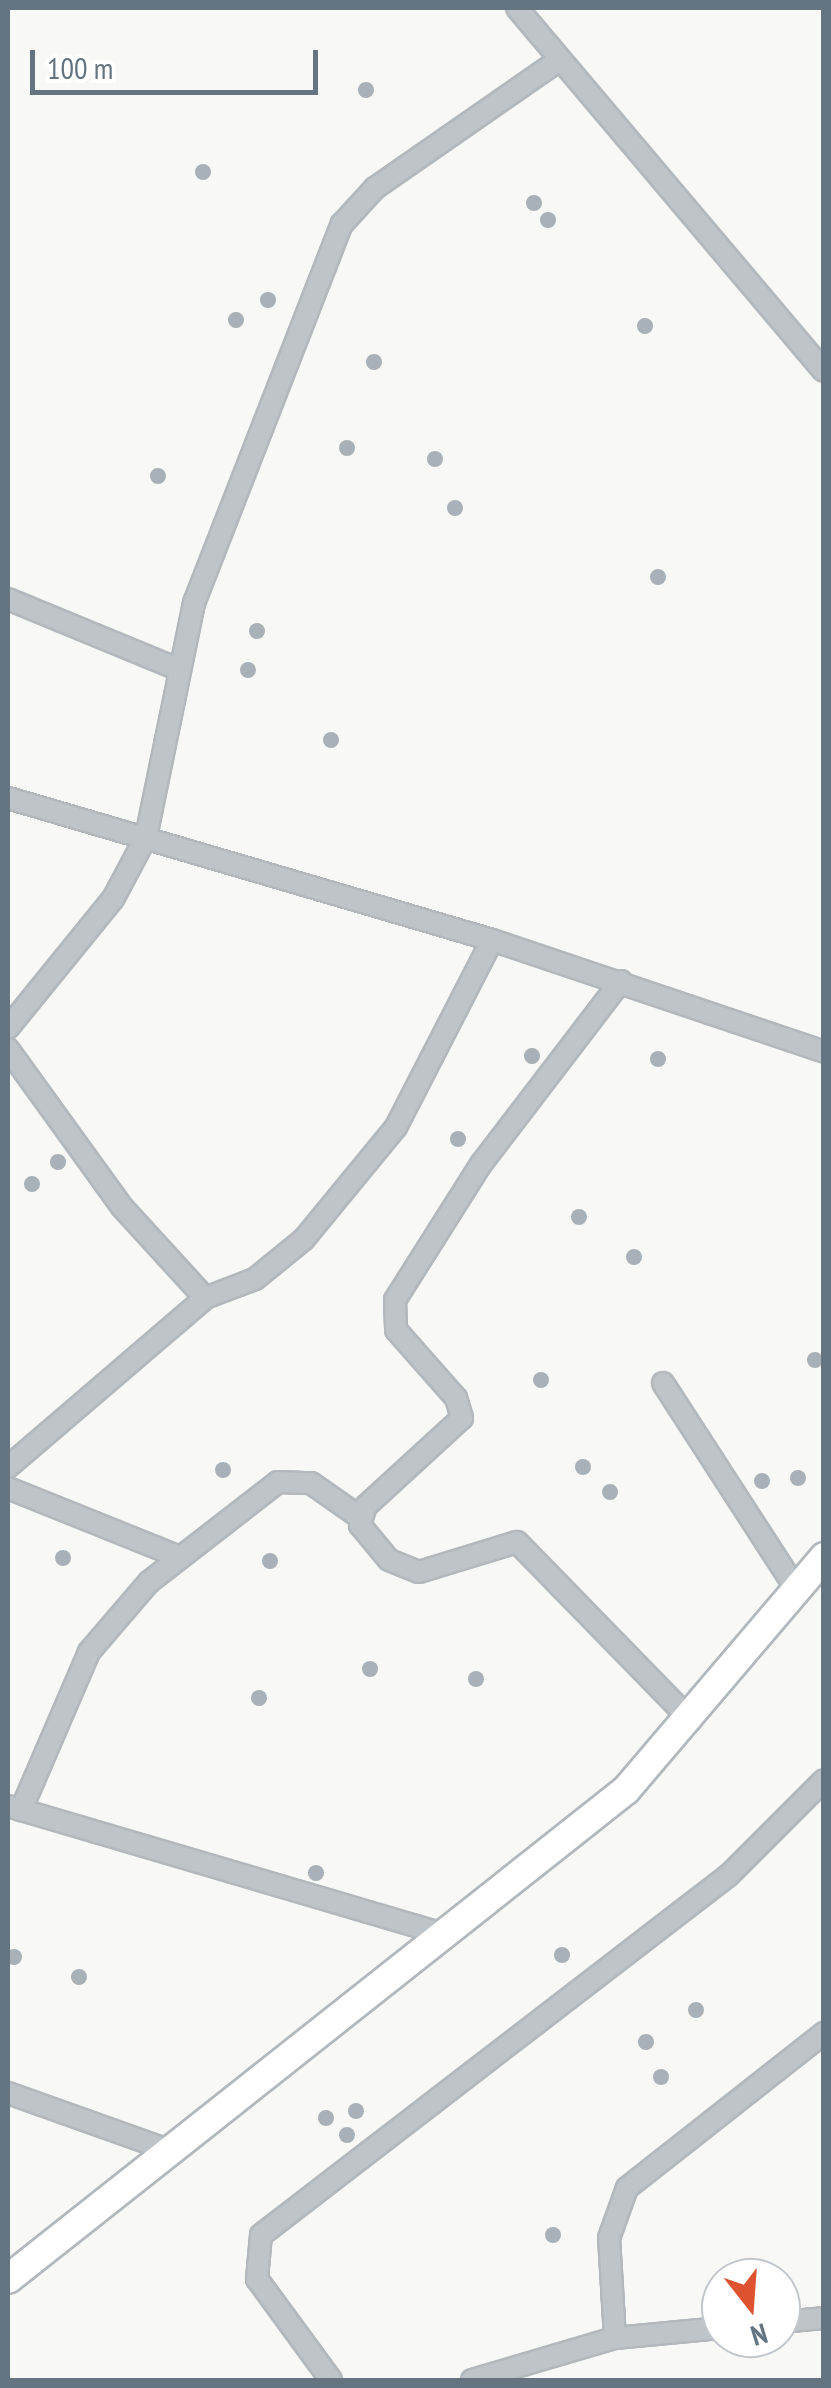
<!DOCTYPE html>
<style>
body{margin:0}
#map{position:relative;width:831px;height:2388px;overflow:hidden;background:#f8f8f6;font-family:"PT Sans Narrow",sans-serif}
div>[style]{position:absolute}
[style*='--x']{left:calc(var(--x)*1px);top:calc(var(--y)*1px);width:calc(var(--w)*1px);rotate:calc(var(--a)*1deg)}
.building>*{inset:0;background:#a8b1b7}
.round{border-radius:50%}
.roads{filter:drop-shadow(2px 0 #b2b8bc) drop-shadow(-2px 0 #b2b8bc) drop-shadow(0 2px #b2b8bc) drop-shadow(0 -2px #b2b8bc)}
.street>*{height:20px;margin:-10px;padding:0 10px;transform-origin:10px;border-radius:10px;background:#bfc4c8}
.secondary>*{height:28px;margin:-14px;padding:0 14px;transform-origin:14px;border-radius:14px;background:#fff}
span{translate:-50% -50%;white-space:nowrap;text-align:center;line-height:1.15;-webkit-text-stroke:10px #fff;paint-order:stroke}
.frame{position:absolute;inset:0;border:10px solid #647480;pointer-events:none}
.north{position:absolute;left:701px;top:2258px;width:100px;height:100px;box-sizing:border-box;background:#fff;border:2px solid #c1c7cc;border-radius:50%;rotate:163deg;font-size:28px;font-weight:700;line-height:40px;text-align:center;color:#647480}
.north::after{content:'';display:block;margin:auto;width:35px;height:45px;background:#de5230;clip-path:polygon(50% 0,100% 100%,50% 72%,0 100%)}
.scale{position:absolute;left:30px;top:50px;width:288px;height:45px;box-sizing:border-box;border:5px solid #647480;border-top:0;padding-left:12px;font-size:30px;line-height:35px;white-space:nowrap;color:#647480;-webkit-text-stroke:8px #fff;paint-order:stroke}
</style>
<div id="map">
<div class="building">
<div class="round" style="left:358px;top:82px;width:16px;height:16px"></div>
<div class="round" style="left:195px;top:164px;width:16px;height:16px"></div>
<div class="round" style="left:526px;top:195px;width:16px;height:16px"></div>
<div class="round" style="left:540px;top:212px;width:16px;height:16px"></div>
<div class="round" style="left:260px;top:292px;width:16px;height:16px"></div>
<div class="round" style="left:228px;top:312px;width:16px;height:16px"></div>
<div class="round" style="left:637px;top:318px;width:16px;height:16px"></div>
<div class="round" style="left:366px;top:354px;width:16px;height:16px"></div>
<div class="round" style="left:339px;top:440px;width:16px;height:16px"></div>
<div class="round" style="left:427px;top:451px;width:16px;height:16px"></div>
<div class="round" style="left:150px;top:468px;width:16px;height:16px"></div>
<div class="round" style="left:447px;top:500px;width:16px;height:16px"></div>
<div class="round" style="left:650px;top:569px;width:16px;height:16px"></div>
<div class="round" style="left:249px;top:623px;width:16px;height:16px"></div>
<div class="round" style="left:240px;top:662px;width:16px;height:16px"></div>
<div class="round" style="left:323px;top:732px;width:16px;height:16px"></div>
<div class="round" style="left:524px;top:1048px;width:16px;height:16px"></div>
<div class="round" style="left:650px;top:1051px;width:16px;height:16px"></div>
<div class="round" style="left:450px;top:1131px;width:16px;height:16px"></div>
<div class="round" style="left:50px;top:1154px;width:16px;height:16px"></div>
<div class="round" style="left:24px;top:1176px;width:16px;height:16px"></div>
<div class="round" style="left:571px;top:1209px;width:16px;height:16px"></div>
<div class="round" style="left:626px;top:1249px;width:16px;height:16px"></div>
<div class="round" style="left:807px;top:1352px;width:16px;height:16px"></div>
<div class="round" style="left:533px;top:1372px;width:16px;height:16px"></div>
<div class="round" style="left:575px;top:1459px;width:16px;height:16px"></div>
<div class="round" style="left:215px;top:1462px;width:16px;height:16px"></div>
<div class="round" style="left:790px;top:1470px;width:16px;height:16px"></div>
<div class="round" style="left:754px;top:1473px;width:16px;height:16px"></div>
<div class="round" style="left:602px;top:1484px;width:16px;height:16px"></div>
<div class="round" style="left:55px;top:1550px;width:16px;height:16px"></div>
<div class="round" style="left:262px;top:1553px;width:16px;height:16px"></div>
<div class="round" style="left:362px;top:1661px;width:16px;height:16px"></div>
<div class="round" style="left:468px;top:1671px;width:16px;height:16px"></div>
<div class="round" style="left:251px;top:1690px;width:16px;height:16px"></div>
<div class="round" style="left:308px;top:1865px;width:16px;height:16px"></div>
<div class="round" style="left:554px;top:1947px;width:16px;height:16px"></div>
<div class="round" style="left:6px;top:1949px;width:16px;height:16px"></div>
<div class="round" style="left:71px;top:1969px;width:16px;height:16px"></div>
<div class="round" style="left:688px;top:2002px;width:16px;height:16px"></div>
<div class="round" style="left:638px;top:2034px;width:16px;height:16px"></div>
<div class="round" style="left:653px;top:2069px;width:16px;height:16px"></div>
<div class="round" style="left:348px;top:2103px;width:16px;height:16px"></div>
<div class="round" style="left:318px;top:2110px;width:16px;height:16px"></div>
<div class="round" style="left:339px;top:2127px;width:16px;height:16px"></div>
<div class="round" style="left:545px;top:2227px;width:16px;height:16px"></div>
</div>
<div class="roads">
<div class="street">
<div style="--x:517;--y:8;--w:475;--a:49.8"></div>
<div style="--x:8;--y:599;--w:186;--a:22.4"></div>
<div style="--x:8;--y:798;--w:504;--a:16.35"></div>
<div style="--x:492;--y:940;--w:350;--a:18.6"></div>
<div style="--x:621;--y:981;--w:230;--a:127.4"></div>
<div style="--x:481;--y:1164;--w:161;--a:122.3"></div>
<div style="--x:395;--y:1300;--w:30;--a:88"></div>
<div style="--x:396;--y:1330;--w:91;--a:48.6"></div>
<div style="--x:456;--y:1398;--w:21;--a:73"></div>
<div style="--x:462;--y:1418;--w:130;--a:137.5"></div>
<div style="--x:366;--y:1506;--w:20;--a:108"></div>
<div style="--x:360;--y:1525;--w:45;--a:50.4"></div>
<div style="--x:389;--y:1560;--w:32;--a:22"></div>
<div style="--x:419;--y:1572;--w:102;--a:-17"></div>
<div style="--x:517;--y:1542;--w:249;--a:45.7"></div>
<div style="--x:8;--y:1028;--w:166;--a:-50.9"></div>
<div style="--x:113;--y:899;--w:70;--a:-62"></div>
<div style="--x:146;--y:837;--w:239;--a:-78.4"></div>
<div style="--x:194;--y:603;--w:407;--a:-68.7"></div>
<div style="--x:342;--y:224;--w:49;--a:-47.5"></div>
<div style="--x:375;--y:188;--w:224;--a:-34.8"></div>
<div style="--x:8;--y:1049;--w:195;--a:54.2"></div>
<div style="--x:122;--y:1207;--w:123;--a:47.6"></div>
<div style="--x:663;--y:1383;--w:247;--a:57.1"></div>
<div style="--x:8;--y:1467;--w:260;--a:-40.6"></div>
<div style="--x:205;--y:1298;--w:53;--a:-20.8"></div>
<div style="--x:255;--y:1279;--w:63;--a:-39.2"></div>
<div style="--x:304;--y:1239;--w:145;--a:-50.6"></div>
<div style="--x:396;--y:1127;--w:210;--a:-62.8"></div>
<div style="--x:8;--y:1488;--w:185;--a:21.9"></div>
<div style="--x:8;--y:1806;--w:450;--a:16.4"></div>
<div style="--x:21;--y:1810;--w:172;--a:-66.7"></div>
<div style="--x:89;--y:1652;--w:92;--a:-49.4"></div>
<div style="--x:149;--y:1582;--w:163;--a:-37.8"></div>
<div style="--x:278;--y:1482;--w:33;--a:2"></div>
<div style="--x:311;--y:1483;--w:61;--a:35"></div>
<div style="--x:8;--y:2093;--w:170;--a:19.6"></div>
<div style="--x:781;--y:2322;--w:43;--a:-5.3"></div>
<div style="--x:615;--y:2338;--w:100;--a:-93.4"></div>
<div style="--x:609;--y:2238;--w:53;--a:-70.2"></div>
<div style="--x:627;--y:2188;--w:251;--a:-38.2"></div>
<div style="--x:331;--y:2380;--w:125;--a:-126.2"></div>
<div style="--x:257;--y:2279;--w:44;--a:-84.8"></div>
<div style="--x:261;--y:2235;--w:590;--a:-37.57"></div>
<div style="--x:729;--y:1875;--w:134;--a:-45"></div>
<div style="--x:472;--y:2380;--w:149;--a:-16.4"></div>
<div style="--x:615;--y:2338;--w:106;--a:-5.4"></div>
</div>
<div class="secondary">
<div style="--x:8;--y:2279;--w:788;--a:-38.35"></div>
<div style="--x:626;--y:1790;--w:306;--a:-49.6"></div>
</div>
</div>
<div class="frame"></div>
<div class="north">N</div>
<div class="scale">100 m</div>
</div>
